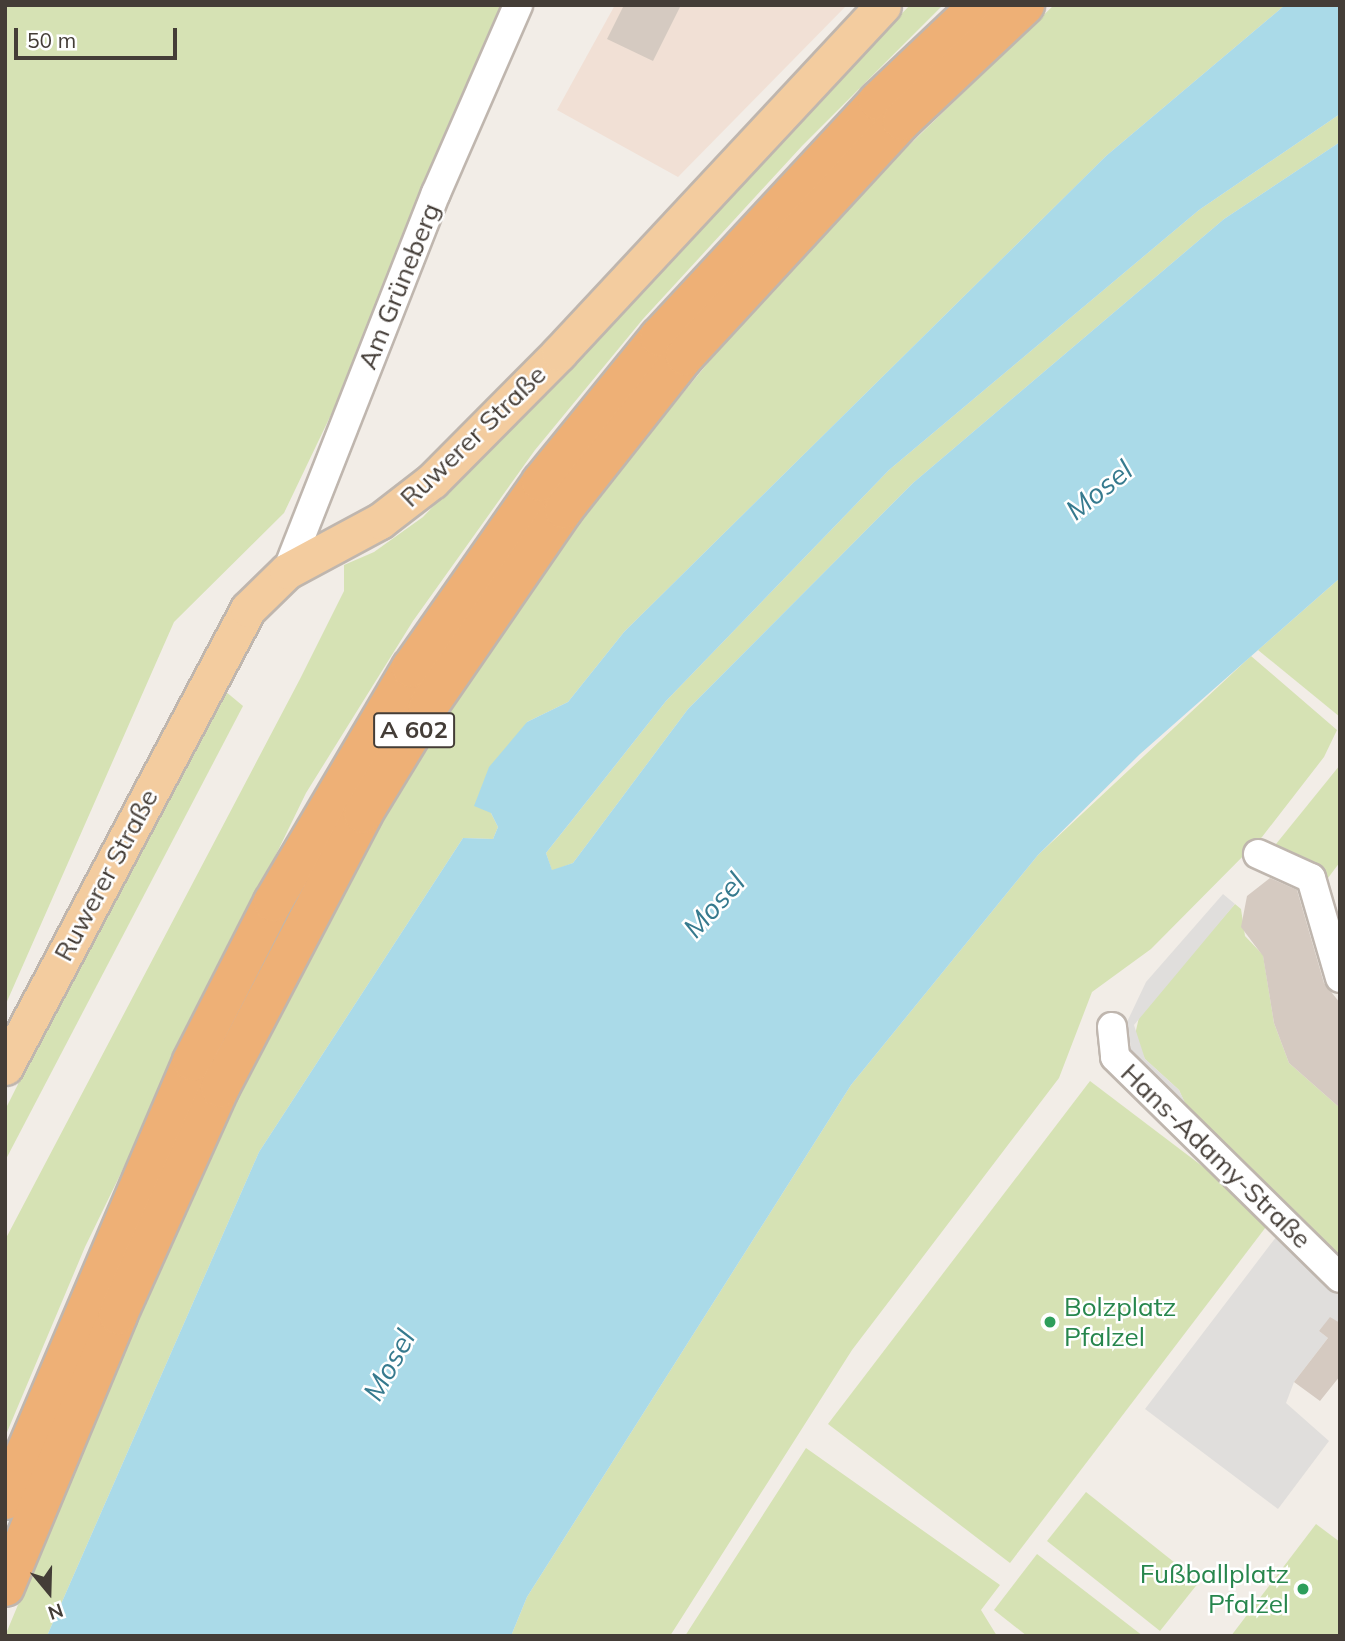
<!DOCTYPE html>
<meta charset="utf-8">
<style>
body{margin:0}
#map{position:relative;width:1345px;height:1641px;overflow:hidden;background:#f2ede7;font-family:Mulish,sans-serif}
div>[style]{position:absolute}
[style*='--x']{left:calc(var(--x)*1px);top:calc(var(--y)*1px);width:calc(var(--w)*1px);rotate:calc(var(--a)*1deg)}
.commercial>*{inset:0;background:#f1e0d5}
.green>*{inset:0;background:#d6e2b4}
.parking>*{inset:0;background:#e0dedc}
.water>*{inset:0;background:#aadae8}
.building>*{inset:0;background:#d5cac1}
.roads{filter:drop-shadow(2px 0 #bfb6ae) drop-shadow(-2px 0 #bfb6ae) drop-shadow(0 2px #bfb6ae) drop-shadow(0 -2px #bfb6ae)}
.minor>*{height:28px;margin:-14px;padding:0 14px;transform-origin:14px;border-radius:14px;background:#fff}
.major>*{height:35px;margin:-17.5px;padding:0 17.5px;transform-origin:17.5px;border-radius:17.5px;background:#f3cc9f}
.highway>*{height:38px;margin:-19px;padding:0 19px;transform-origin:19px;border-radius:19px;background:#eeb076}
.dots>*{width:19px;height:19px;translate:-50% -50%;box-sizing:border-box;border:4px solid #fff;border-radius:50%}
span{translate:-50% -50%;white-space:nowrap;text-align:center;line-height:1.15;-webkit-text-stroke:5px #fff;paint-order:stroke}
.shield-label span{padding:2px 5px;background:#fff;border:2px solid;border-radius:5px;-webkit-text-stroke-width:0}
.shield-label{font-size:24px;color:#443d37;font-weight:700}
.street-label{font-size:26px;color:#443d37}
.leisure-label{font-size:26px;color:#27864d}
.left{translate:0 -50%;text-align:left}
.right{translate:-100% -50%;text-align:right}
.water-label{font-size:28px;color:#367a8e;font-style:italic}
.frame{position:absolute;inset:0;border:7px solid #443d37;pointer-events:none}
.north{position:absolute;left:14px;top:1557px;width:70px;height:70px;-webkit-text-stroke:5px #fff;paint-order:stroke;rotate:161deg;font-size:19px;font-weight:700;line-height:28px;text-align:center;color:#443d37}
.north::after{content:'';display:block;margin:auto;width:24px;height:32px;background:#443d37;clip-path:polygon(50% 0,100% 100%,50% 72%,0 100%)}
.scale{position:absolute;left:14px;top:28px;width:163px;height:32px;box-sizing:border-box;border:4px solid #443d37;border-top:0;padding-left:9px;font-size:21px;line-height:24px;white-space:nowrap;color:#443d37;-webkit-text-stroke:5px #fff;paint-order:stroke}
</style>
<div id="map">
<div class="commercial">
<div style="clip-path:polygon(615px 5px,847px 5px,678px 177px,557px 110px)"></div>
</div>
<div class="green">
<div style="clip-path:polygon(5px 5px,527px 5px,284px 513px,174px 622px,5px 1006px)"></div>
<div style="clip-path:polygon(910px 5px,943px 5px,802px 146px,643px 319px,535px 450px,413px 621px,306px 793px,85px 1247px,5px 1437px,5px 1240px,300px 679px,344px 591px,344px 565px,374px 552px,423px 517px)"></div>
<div style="clip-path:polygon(1054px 5px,1285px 5px,1106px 156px,624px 632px,568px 702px,527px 722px,491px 813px,498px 827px,493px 839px,463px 838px,259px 1152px,47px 1636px,5px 1636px,191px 1190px,259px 1048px,380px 820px,466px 679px,583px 513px,807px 244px)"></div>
<div style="clip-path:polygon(1340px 114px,1340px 142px,1224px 219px,913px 483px,688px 709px,573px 863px,552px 871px,546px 853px,666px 701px,889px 470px,1199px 210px)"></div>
<div style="clip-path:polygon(1340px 578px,1340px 717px,1258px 650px)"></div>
<div style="clip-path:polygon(1251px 656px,1337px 730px,1324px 757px,1262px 837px,1151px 949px,1092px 992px,1059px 1078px,852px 1350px,670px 1636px,511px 1636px,527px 1597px,851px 1085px,1038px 855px)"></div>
<div style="clip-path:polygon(219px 686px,243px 706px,5px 1161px,5px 1110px)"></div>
<div style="clip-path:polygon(1340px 765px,1340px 862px,1325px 882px,1276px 844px)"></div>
<div style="clip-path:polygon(1235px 904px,1241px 909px,1245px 936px,1263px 955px,1274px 1023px,1289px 1063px,1340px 1108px,1340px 1259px,1194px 1124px,1179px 1090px,1145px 1059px,1134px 1039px,1140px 1013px)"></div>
<div style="clip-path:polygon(1090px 1081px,1272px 1219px,1010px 1563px,828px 1424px)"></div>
<div style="clip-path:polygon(806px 1448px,1000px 1585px,981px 1610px,997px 1636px,685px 1636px)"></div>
<div style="clip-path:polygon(1086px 1492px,1199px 1582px,1160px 1631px,1047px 1541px)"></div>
<div style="clip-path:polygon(1316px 1524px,1340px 1542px,1340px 1636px,1231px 1636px)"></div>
<div style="clip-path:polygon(1037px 1554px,1143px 1636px,1027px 1636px,994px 1610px)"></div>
</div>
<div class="parking">
<div style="clip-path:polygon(1223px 894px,1235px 904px,1134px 1025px,1145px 1059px,1179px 1090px,1187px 1107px,1180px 1111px,1132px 1055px,1127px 1022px,1146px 982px)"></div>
<div style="clip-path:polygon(1286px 1224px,1340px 1278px,1340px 1324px,1319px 1331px,1328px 1338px,1294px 1382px,1286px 1403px,1329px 1441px,1278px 1509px,1145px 1409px)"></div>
</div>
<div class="water">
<div style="clip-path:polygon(1285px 5px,1340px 5px,1340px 114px,1199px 210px,889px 470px,666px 701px,546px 853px,552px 870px,573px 863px,688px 709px,913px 483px,1224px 219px,1340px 142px,1340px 578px,1140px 754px,1038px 855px,851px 1085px,527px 1597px,511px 1636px,47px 1636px,259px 1152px,463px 838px,493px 839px,498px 827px,491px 813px,474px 806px,489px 767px,527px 722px,568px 702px,624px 632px,1106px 156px)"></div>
</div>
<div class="building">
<div style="clip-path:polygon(624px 5px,681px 5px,653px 61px,607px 39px)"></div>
<div style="clip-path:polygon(1270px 878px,1297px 890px,1324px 983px,1340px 1003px,1340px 1108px,1289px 1063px,1274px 1023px,1263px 956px,1241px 927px,1247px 896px)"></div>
<div style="clip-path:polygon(1330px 1317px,1340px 1323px,1340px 1376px,1320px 1401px,1294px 1382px,1328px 1338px,1319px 1331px)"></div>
</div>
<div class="roads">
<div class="minor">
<div style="--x:287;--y:571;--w:406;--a:-68.5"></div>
<div style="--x:436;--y:193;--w:205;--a:-66.4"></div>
<div style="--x:1258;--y:854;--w:58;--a:24.4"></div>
<div style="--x:1311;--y:878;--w:104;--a:73.8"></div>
<div style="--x:1112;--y:1027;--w:30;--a:84"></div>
<div style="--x:1115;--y:1057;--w:315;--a:44.5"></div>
</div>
<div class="major">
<div style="--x:5;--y:1067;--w:518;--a:-62.05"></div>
<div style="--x:248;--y:609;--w:54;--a:-44.3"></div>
<div style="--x:287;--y:571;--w:106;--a:-28.3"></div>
<div style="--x:380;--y:521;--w:66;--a:-37.6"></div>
<div style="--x:432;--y:481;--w:180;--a:-45.2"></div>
<div style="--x:559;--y:353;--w:475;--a:-47"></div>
</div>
<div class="highway">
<div style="--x:5;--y:1500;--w:477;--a:-66.9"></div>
<div style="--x:192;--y:1061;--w:178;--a:-63"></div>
<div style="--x:273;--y:902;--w:272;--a:-59.5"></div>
<div style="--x:411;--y:668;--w:227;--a:-55"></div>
<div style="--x:541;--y:482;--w:187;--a:-50.9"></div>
<div style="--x:659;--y:337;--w:322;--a:-47.1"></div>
<div style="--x:878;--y:101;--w:139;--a:-43.5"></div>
<div style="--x:5;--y:1587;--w:295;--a:-67.4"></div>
<div style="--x:118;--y:1315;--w:249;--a:-65.8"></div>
<div style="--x:220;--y:1088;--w:309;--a:-62.4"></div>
<div style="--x:363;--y:814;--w:125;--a:-58.7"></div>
<div style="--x:428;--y:707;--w:240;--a:-55.5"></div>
<div style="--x:564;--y:509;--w:195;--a:-51.7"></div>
<div style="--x:685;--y:356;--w:320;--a:-47.3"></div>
<div style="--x:902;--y:121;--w:169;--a:-43.3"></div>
</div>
</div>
<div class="dots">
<div style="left:1050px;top:1322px;background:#2e9e5b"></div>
<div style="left:1303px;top:1589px;background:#2e9e5b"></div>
</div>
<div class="shield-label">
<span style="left:414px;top:730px">A 602</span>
</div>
<div class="street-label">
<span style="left:399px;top:286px;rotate:-68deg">Am Grüneberg</span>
<span style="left:473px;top:436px;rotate:-44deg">Ruwerer Straße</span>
<span style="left:106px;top:875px;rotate:-62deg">Ruwerer Straße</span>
<span style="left:1216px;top:1156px;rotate:44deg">Hans-Adamy-Straße</span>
</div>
<div class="leisure-label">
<span class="left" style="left:1064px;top:1322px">Bolzplatz<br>Pfalzel</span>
<span class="right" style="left:1289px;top:1589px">Fußballplatz<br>Pfalzel</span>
</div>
<div class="water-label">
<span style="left:1099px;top:490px;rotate:-39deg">Mosel</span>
<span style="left:714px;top:905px;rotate:-48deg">Mosel</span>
<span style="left:389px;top:1365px;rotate:-61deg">Mosel</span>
</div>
<div class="frame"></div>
<div class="north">N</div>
<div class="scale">50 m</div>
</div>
